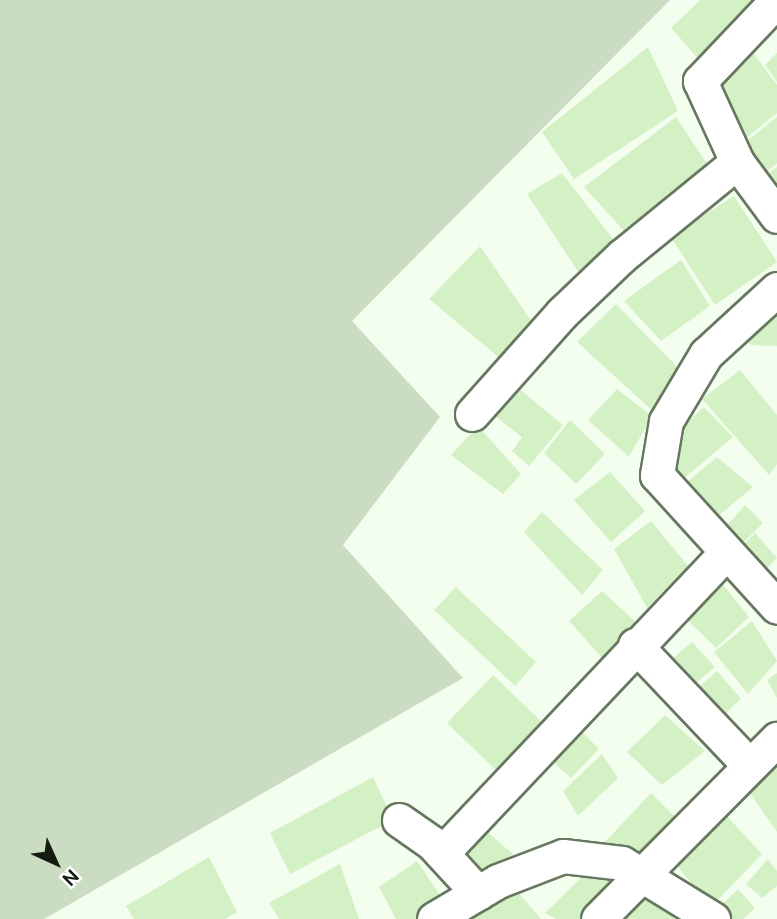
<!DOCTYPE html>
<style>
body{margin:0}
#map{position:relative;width:777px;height:919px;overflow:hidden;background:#f3feee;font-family:Ubuntu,sans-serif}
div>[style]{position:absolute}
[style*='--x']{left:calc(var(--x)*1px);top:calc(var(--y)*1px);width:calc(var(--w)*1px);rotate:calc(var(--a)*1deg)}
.green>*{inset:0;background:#cadcc1}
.building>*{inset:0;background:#d3f1c5}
.roads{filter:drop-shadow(2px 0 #677760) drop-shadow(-2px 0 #677760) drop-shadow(0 2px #677760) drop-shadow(0 -2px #677760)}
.minor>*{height:33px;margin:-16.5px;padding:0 16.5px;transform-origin:16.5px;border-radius:16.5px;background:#fff}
span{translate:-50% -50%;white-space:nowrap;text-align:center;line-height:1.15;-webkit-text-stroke:5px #fff;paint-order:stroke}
.north{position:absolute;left:21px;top:828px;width:70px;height:70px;-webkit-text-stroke:5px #fff;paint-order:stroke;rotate:135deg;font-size:19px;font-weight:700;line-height:28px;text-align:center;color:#141b11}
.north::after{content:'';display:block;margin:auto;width:24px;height:32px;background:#141b11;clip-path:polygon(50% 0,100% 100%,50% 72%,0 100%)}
</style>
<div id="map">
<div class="green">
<div style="clip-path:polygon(0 0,670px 0,352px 321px,440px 417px,343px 545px,463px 678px,44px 919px,0 919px)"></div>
</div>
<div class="building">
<div style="clip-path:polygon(700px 0,755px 0,703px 64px,671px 28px)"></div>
<div style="clip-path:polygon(648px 47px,678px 111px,574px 179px,542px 132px)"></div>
<div style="clip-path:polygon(751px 50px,777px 85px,777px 113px,735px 147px,709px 88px)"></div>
<div style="clip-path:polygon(777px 53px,777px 82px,765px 65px)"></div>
<div style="clip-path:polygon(676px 117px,713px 173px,625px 232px,584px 187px)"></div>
<div style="clip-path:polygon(777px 117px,777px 163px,758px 179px,738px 148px)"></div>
<div style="clip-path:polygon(777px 167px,777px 206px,760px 180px)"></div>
<div style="clip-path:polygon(562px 173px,620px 248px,581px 276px,527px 194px)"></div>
<div style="clip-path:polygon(734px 196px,777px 262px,715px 305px,670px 236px)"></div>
<div style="clip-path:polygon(480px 246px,534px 325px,502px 360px,429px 299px)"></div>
<div style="clip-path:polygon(681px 260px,710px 306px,661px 341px,624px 301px)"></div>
<div style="clip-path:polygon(616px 304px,686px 376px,656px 414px,577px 342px)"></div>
<div style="clip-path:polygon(777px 306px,777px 346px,751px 345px,741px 337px)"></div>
<div style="clip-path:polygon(740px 370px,777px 415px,777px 464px,769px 475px,702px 399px)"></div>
<div style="clip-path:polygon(518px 388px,563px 425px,529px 466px,512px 451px,522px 437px,491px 413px)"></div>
<div style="clip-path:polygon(617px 389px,652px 416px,629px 457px,588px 420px)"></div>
<div style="clip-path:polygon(704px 407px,733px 437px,675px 486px,667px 441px)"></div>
<div style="clip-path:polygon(570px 420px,605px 454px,576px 484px,544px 453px)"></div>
<div style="clip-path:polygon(478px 426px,521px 474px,503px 494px,451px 455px)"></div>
<div style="clip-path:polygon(717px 457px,753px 487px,695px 535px,664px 501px)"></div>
<div style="clip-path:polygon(610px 472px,645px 511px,611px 542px,574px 500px)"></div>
<div style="clip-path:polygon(745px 505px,763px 523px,733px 553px,716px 538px)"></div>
<div style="clip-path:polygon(542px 512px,603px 570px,582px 595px,524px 532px)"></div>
<div style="clip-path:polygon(651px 521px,688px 566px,647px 608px,614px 549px)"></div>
<div style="clip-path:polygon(755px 533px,777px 558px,755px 580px,732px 557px)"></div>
<div style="clip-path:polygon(720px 581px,749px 617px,716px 648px,682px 615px)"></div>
<div style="clip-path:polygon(456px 587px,536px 662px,515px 686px,434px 610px)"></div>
<div style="clip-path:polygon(602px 591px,639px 625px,606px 662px,569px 621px)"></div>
<div style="clip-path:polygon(752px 621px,777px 661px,748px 694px,714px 652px)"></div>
<div style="clip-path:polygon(692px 642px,715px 667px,688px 690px,665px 665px)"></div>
<div style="clip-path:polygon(717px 671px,741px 699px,700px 737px,674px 709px)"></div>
<div style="clip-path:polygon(777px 673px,777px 698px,767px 680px)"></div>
<div style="clip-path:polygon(493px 675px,546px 726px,500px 774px,447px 723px)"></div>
<div style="clip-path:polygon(665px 715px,705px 751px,662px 785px,627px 752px)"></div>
<div style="clip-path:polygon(582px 732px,599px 749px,571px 778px,551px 760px)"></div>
<div style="clip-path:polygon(602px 754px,618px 778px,578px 816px,563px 791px)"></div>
<div style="clip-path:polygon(777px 765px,777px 832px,748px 790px)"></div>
<div style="clip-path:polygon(373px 777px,393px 820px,290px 874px,270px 833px)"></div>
<div style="clip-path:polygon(651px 793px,683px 825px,636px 865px,605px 842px)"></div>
<div style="clip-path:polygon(725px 814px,762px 854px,711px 907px,678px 867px)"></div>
<div style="clip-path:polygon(477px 823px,513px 854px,478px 879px,451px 850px)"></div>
<div style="clip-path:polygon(209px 857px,237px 912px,225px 919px,134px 919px,126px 906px)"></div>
<div style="clip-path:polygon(768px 859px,777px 871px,777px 886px,762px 898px,746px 884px)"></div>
<div style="clip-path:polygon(417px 861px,446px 904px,424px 919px,396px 919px,379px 887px)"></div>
<div style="clip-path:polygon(340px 864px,359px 919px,279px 919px,269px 903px)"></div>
<div style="clip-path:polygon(595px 864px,620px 887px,590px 919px,556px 919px,545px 913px)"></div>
<div style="clip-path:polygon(738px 889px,755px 908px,743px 919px,707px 919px)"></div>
<div style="clip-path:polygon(516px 890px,541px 919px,470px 919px)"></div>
<div style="clip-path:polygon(648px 892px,675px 919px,623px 919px)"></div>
</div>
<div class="roads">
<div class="minor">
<div style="--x:777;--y:0;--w:112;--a:133.5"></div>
<div style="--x:700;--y:81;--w:89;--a:65.4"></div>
<div style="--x:737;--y:162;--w:67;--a:53.5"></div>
<div style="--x:777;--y:289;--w:96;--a:137.5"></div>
<div style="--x:706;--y:354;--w:78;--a:120.8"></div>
<div style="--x:666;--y:421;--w:55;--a:99.5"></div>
<div style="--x:657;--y:475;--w:178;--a:47.7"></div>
<div style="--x:472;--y:414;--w:135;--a:-48.3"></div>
<div style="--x:562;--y:313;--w:84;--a:-43.6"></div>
<div style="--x:623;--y:255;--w:147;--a:-39.2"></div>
<div style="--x:635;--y:645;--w:164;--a:46.5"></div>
<div style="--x:399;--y:820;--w:40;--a:34.9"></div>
<div style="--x:432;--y:843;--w:68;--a:47.4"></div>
<div style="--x:442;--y:853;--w:413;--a:-46.6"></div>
<div style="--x:434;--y:919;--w:74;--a:-30.7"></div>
<div style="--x:498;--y:881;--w:70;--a:-21"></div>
<div style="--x:563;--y:856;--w:59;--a:6.8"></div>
<div style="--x:622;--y:863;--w:107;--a:31.6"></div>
<div style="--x:598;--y:919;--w:254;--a:-45.2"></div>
</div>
</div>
<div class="north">N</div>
</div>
